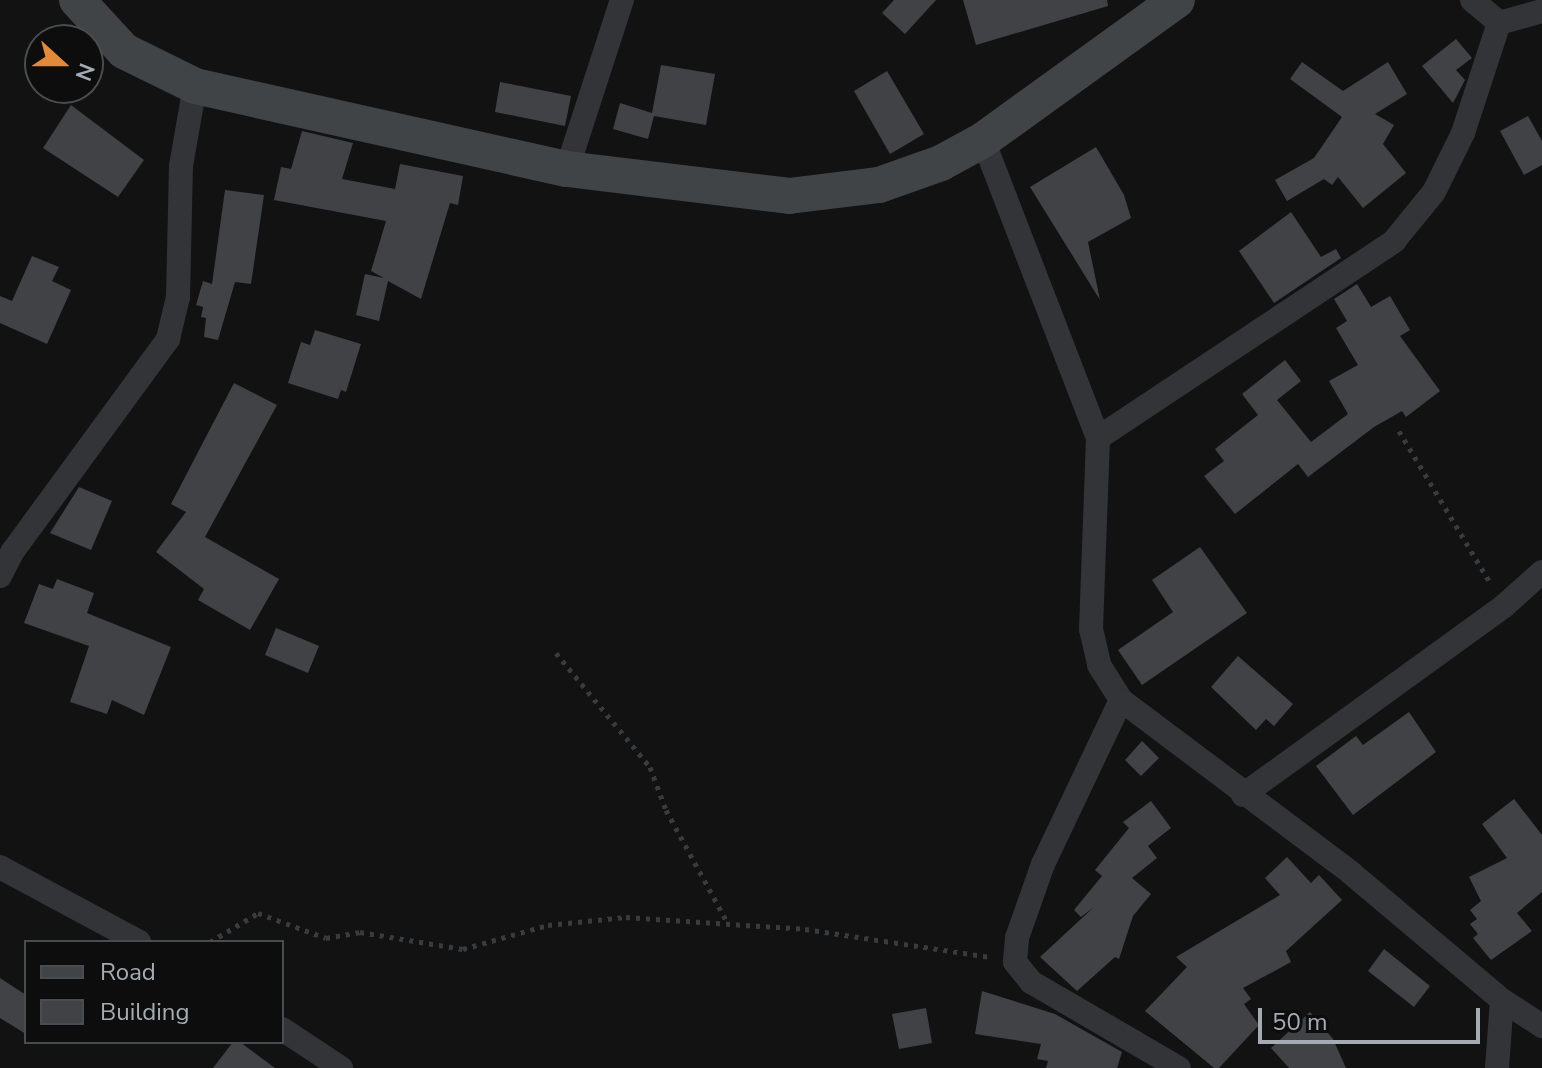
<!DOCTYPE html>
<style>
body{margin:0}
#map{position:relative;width:1542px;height:1068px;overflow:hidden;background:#121213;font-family:"Nunito Sans",sans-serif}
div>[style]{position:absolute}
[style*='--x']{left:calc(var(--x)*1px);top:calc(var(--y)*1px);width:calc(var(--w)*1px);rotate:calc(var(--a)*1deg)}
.building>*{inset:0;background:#414246}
.path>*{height:5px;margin-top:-2.5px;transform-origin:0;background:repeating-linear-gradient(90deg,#393c3e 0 4px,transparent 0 10px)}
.street>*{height:24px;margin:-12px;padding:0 12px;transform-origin:12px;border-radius:12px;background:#333438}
.secondary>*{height:36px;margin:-18px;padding:0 18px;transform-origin:18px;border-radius:18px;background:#414447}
span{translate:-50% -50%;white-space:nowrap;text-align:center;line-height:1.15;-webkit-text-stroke:8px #0d0d0e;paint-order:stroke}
.legend{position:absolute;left:24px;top:940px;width:260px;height:104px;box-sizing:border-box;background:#0d0d0e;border:2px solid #494c50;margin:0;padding:10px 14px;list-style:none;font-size:24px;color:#a4abb2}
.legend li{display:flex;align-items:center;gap:16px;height:40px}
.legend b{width:40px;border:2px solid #494c50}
.north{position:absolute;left:24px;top:24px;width:80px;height:80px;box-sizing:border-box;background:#0d0d0e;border:2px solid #494c50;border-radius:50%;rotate:111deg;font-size:22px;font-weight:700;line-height:32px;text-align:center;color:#a4abb2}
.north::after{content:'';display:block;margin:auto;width:28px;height:36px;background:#e2893a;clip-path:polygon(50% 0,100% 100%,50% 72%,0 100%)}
.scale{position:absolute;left:1258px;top:1008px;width:222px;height:36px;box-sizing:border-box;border:4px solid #a4abb2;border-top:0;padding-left:10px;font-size:24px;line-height:28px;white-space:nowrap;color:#a4abb2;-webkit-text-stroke:6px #0d0d0e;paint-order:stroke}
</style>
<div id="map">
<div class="building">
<div style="clip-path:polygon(894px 0,936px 0,905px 34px,882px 13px)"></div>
<div style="clip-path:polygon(963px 0,1107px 0,1108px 6px,976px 45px)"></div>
<div style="clip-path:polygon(1456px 39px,1472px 58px,1456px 70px,1465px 80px,1453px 103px,1422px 66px)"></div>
<div style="clip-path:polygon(1302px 62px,1343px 91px,1388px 62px,1407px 94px,1375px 114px,1394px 125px,1383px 144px,1406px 173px,1363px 208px,1338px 177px,1332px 185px,1324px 179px,1287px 201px,1275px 180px,1314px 158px,1342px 117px,1290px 79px)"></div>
<div style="clip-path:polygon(661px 65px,715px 74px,706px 125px,654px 116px,648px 139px,613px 129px,620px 103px,652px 113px)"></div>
<div style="clip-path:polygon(887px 71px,924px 134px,890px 154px,854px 91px)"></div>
<div style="clip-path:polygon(500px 82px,571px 96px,565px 126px,495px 112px)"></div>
<div style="clip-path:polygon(71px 105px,144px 160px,118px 197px,43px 148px)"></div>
<div style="clip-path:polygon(1528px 116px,1542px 141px,1542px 165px,1524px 175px,1500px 131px)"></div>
<div style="clip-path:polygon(302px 131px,353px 143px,342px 179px,395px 189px,400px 164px,463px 176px,458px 205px,450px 203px,421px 299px,388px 281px,379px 321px,356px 315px,365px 274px,384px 278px,371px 271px,386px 221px,274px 200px,281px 167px,291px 169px)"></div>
<div style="clip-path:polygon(1096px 147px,1124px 195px,1131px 218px,1088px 242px,1100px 300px,1030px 187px)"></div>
<div style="clip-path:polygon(225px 190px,264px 195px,251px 284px,235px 282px,218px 340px,204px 337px,206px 318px,201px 317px,203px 307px,196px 305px,203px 281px,212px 284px)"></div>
<div style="clip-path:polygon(1291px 212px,1321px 257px,1336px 249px,1341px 258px,1274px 303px,1239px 251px)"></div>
<div style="clip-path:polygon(32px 256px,59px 267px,52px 281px,71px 290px,47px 344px,0 323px,0 296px,12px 301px)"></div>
<div style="clip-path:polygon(1357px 284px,1371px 307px,1390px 296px,1410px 330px,1400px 336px,1440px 391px,1406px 417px,1402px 411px,1374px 427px,1308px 477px,1298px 464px,1235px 514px,1204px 476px,1224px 461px,1215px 449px,1258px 415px,1242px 394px,1285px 360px,1301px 381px,1277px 400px,1311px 442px,1348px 414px,1329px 381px,1358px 365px,1336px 328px,1347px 321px,1334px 299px)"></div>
<div style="clip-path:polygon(315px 330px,361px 344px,346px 392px,341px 390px,338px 399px,288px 383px,301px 342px,310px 345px)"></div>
<div style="clip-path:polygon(234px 383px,277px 405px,205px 537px,279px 579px,250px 630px,198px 600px,204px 589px,156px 552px,186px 512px,171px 504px)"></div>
<div style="clip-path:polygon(79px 487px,112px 501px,91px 550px,50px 533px)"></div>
<div style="clip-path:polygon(1200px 547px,1247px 613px,1142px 685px,1118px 650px,1173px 612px,1152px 580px)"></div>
<div style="clip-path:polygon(57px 579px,94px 593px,87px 613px,171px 647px,144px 715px,112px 700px,107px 714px,70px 702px,89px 646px,24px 623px,39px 584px,53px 589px)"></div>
<div style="clip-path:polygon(276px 628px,319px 646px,308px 673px,265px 655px)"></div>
<div style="clip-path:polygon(1238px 656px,1293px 704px,1274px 726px,1266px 719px,1256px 730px,1211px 687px)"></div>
<div style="clip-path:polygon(1409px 712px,1436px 752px,1353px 815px,1316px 766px,1356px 736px,1363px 745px)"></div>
<div style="clip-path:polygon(1142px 741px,1159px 758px,1141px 776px,1125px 760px)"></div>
<div style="clip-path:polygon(1514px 799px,1542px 835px,1542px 892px,1517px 913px,1532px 931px,1491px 960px,1473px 938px,1478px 934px,1470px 924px,1477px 919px,1470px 910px,1481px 901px,1469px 877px,1507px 858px,1482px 824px)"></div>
<div style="clip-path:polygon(1151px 801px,1171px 828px,1148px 846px,1157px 858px,1132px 878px,1151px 894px,1133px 916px,1119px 959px,1115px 957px,1077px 991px,1040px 957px,1094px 907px,1081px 917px,1074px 910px,1102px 876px,1095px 870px,1129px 828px,1123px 822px)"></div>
<div style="clip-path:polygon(1287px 857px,1311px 883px,1319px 875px,1342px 900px,1286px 951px,1291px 962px,1243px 988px,1251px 999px,1244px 1004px,1259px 1025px,1219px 1068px,1214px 1068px,1145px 1011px,1187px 967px,1176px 957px,1280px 895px,1265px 878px)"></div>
<div style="clip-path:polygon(1384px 949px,1430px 986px,1414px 1007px,1368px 971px)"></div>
<div style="clip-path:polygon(0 978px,26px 995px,26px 1034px,0 1018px)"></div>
<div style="clip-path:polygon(982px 991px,1055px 1014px,1122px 1052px,1117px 1068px,1046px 1068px,1048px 1061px,1037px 1059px,1041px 1044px,975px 1034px)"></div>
<div style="clip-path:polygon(926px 1008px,932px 1043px,899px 1049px,892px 1014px)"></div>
<div style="clip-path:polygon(1310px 1012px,1333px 1039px,1346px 1068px,1289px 1068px,1271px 1048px)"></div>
<div style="clip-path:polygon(233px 1042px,240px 1042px,275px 1068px,213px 1068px)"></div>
</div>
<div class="path">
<div style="--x:1399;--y:431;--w:179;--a:59"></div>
<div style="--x:556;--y:653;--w:148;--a:50.5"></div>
<div style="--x:650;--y:767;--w:46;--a:69.6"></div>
<div style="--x:666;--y:810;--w:128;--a:61.4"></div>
<div style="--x:210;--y:942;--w:56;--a:-31.1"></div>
<div style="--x:258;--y:913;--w:72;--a:20.2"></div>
<div style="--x:326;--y:938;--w:35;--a:-10"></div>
<div style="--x:360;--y:932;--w:104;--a:9.4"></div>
<div style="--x:463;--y:949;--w:88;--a:-15.8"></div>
<div style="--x:548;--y:925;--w:78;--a:-5.9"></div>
<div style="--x:626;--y:917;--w:179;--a:3.8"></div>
<div style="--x:805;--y:929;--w:188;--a:8.6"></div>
</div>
<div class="street">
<div style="--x:1472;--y:0;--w:35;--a:40"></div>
<div style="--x:983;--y:140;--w:319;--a:68.9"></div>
<div style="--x:1098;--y:438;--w:191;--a:92.1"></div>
<div style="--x:1091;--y:629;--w:37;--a:77"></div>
<div style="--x:1099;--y:665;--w:41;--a:57.8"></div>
<div style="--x:1121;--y:700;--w:288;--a:36.9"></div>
<div style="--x:1351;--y:873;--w:197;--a:40.1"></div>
<div style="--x:1502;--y:1000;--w:48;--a:33"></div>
<div style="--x:567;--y:169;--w:178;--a:-72"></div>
<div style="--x:1098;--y:438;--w:356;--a:-33.6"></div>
<div style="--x:1394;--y:241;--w:63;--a:-50.8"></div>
<div style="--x:1434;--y:192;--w:66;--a:-63.8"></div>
<div style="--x:1463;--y:133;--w:116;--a:-71.9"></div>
<div style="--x:1499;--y:23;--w:45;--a:-15.6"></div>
<div style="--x:0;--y:576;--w:28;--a:-63"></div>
<div style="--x:13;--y:551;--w:263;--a:-53.8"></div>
<div style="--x:168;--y:339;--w:43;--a:-76.6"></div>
<div style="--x:178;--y:297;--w:131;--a:-88.7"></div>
<div style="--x:181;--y:166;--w:81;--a:-80.1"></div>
<div style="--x:1121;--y:700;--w:182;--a:115.4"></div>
<div style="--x:1043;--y:864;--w:78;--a:109.4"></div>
<div style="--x:1017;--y:938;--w:24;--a:95"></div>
<div style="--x:1015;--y:962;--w:26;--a:51"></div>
<div style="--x:1031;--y:982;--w:171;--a:30.2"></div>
<div style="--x:1243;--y:795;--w:322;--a:-35.9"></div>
<div style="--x:1504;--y:606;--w:51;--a:-41.8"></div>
<div style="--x:0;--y:867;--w:158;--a:28.3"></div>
<div style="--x:282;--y:1029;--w:71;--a:33.5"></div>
<div style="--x:1497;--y:1068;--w:68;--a:-85.8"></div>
</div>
<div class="secondary">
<div style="--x:77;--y:0;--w:69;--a:47.3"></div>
<div style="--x:124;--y:51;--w:79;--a:26.2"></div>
<div style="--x:195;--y:86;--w:381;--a:12.6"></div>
<div style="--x:567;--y:169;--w:224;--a:6.9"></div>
<div style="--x:789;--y:196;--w:91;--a:-7"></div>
<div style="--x:879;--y:185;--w:66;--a:-19.5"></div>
<div style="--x:941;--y:163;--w:48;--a:-28.7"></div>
<div style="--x:983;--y:140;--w:239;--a:-35.8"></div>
</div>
<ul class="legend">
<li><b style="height:10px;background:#414447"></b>Road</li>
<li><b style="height:22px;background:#414246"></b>Building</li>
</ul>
<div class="north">N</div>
<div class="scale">50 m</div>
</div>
